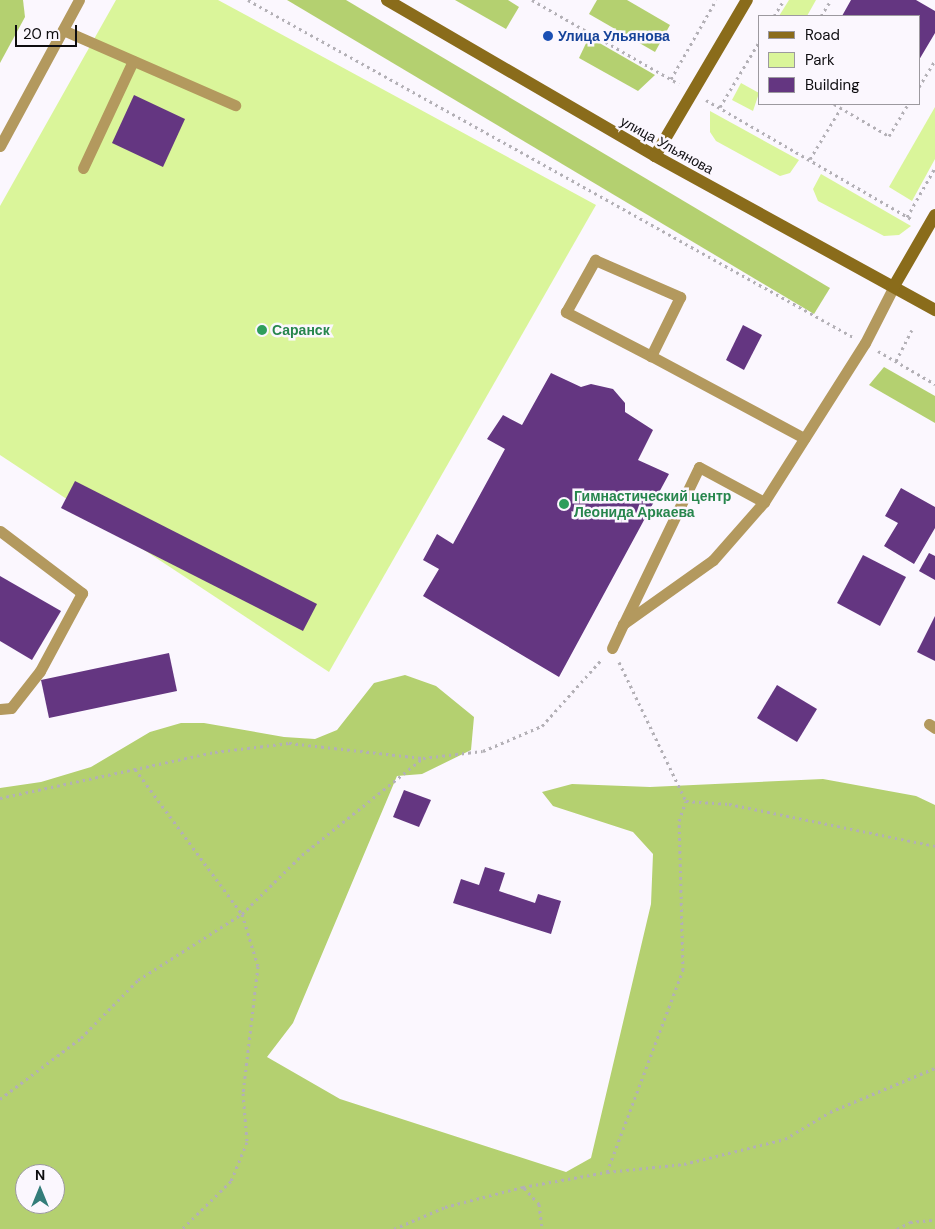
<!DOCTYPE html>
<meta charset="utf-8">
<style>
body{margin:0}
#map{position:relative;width:935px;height:1229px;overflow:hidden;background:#fbf7fe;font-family:"DM Sans",sans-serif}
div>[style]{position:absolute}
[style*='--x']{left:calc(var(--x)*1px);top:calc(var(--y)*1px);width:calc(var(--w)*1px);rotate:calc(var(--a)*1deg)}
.green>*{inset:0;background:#daf59a}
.forest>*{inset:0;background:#b4d070}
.building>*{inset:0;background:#643681}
.path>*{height:3px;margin-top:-1.5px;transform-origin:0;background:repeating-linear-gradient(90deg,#b3b0b6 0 2.5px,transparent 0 6.5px)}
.lane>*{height:11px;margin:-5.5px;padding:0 5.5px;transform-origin:5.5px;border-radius:5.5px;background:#b3995e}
.secondary>*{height:12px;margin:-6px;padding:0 6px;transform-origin:6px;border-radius:6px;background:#8a6c1b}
.dots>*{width:14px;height:14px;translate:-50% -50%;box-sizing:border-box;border:2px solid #fbf7fe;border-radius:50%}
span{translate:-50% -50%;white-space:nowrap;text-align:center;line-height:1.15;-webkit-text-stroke:5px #fbf7fe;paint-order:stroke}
.transit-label{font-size:14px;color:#164399;font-weight:700}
.left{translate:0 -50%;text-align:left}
.street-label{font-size:14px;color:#0e0d10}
.leisure-label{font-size:14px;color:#27864d;font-weight:700}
.legend{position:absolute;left:758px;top:15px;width:162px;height:90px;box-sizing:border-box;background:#fbf7fe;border:1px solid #9c999f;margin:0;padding:6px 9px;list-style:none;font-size:15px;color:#0e0d10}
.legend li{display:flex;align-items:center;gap:10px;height:25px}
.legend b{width:25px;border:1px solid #9c999f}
.north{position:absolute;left:15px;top:1164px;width:50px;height:50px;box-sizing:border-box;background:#fbf7fe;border:1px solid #9c999f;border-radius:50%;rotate:0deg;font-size:14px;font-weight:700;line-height:20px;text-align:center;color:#0e0d10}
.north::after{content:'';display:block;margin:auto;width:18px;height:22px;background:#347d7a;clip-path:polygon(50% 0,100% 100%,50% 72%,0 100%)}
.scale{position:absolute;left:15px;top:25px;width:62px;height:22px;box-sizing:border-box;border:2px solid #0e0d10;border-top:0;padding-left:6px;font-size:15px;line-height:18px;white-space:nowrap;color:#0e0d10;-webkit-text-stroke:4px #fbf7fe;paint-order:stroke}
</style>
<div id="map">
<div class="green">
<div style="clip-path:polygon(116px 0,218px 0,596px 205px,329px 672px,0 455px,0 206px)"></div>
<div style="clip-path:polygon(789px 0,816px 0,807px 16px,779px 16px)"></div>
<div style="clip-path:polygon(741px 83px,759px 93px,753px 111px,732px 100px)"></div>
<div style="clip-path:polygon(935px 107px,935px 159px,912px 201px,889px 187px)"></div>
<div style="clip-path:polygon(710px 111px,799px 160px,790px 173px,780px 176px,716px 141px,710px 132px)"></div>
<div style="clip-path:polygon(821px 174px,911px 226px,899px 235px,884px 236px,818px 201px,813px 189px)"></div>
</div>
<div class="forest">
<div style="clip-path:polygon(0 0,23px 0,25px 17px,0 63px)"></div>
<div style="clip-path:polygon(287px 0,346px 0,830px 288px,814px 314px)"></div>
<div style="clip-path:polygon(455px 0,508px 0,519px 7px,506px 29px)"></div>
<div style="clip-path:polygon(597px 0,627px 0,670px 25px,655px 52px,589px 14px)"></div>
<div style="clip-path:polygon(589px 37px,655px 75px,638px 91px,579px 58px)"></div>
<div style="clip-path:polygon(884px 367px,935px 396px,935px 423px,869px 385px)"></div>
<div style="clip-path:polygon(evenodd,405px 675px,436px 686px,474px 717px,471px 750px,422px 774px,397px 776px,293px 1023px,267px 1057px,340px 1099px,566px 1172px,591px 1158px,651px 904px,653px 854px,633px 832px,553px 806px,542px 792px,572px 784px,650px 787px,823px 779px,916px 796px,935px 805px,935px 1229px,0 1229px,0 788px,41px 782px,91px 767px,150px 732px,181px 723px,204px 723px,284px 737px,315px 739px,337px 730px,374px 683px,405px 675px,25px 1174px,55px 1174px,55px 1204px,25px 1204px,25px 1174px)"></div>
</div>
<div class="building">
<div style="clip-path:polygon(851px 0,916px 0,935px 11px,935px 33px,919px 60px,919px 16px,842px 16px)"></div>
<div style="clip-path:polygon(134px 95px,185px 119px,163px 167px,112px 143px)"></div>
<div style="clip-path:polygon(743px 325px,762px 335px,744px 370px,726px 360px)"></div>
<div style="clip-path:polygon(551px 373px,581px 387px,591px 384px,613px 389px,625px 403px,625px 412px,653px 430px,638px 460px,669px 474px,559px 677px,423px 596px,439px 569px,423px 560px,437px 534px,453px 544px,505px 449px,487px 439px,503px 415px,522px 425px)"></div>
<div style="clip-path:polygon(75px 481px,317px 604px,303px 631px,61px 508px)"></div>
<div style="clip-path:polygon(901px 488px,935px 507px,935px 528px,914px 564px,884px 546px,898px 523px,885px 516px)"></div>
<div style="clip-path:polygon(929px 553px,935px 556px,935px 580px,919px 571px)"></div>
<div style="clip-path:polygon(863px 555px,906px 577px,880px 626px,837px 603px)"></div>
<div style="clip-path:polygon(0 576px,61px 611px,32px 660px,0 641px)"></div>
<div style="clip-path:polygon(935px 616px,935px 661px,917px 652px)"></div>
<div style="clip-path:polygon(169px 653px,177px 691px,49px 718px,41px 680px)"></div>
<div style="clip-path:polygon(777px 685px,817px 709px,797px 742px,757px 718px)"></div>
<div style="clip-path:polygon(404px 790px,431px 800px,419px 827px,393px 817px)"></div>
<div style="clip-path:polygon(485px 867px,505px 873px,499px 891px,535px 903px,538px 894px,561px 901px,551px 934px,453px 903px,461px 879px,479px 885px)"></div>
</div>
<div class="path">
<div style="--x:248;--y:0;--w:693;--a:29.12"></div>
<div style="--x:532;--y:0;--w:169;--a:29.7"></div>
<div style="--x:774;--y:16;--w:19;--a:-58"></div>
<div style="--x:821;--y:16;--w:19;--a:-58"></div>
<div style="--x:671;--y:79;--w:91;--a:-60.3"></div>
<div style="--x:919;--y:87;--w:31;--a:-59"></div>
<div style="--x:706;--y:100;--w:239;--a:30.1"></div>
<div style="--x:834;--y:104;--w:64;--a:30.2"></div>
<div style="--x:889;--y:136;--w:37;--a:-59"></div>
<div style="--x:720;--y:107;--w:76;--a:-59"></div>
<div style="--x:810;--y:159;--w:60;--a:-58.7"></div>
<div style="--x:907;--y:217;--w:56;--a:-60.3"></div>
<div style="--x:878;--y:351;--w:66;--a:30.1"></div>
<div style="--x:896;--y:361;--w:35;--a:-63"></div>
<div style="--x:619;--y:662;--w:154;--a:64.3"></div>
<div style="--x:686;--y:801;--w:43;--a:4"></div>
<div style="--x:729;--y:804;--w:210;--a:11.5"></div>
<div style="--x:135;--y:769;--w:180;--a:53.6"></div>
<div style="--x:242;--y:914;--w:54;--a:72.9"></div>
<div style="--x:258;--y:966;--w:128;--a:96.7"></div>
<div style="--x:243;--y:1093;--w:49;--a:85.3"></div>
<div style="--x:247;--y:1142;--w:42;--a:112.3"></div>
<div style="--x:231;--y:1181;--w:69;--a:135.6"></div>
<div style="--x:0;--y:798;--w:220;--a:-12.1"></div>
<div style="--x:215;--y:752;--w:75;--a:-6.9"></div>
<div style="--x:289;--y:743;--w:134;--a:6.4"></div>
<div style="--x:0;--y:1099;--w:101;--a:-37"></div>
<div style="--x:81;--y:1038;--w:81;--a:-45.5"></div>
<div style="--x:138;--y:980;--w:123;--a:-32.4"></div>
<div style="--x:242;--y:914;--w:84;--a:-44.5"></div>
<div style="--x:302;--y:855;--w:155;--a:-38.7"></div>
<div style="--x:423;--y:758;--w:60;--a:-6.7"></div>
<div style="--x:483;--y:751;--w:64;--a:-23"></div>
<div style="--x:542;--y:726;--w:90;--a:-48.2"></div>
<div style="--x:607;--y:1172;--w:216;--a:-69.4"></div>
<div style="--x:683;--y:970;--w:149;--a:-91.5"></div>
<div style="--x:679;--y:821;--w:21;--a:-71"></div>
<div style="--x:524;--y:1188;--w:22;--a:47"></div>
<div style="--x:539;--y:1204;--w:25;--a:83"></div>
<div style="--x:394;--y:1229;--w:56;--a:-23.3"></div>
<div style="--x:445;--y:1207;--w:81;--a:-14.4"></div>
<div style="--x:523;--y:1187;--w:85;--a:-10.1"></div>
<div style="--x:607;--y:1172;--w:77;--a:-5.9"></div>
<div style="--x:684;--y:1164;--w:104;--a:-13.9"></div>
<div style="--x:785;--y:1139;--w:52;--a:-31"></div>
<div style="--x:830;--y:1112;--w:114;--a:-22.7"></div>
<div style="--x:897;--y:1229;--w:15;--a:-28"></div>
<div style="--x:910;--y:1222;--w:25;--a:-5"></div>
</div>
<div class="lane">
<div style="--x:63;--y:30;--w:188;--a:23.6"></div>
<div style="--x:0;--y:146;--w:166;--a:-61.6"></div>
<div style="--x:83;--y:168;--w:118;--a:-65"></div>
<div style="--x:651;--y:356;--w:96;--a:-152.6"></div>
<div style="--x:566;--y:312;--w:60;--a:-60.9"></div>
<div style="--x:595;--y:260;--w:93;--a:23.5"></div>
<div style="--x:680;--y:297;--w:66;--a:116.2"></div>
<div style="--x:651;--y:356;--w:174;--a:28.2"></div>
<div style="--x:0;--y:531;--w:103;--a:37.1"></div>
<div style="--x:82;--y:593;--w:89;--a:118.3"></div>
<div style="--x:40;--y:671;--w:47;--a:128.1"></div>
<div style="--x:11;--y:708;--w:11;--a:175"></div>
<div style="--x:624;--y:623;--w:173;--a:-64.3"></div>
<div style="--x:699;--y:467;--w:74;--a:28.3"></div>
<div style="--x:612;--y:648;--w:26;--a:-65"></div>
<div style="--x:623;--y:624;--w:110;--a:-35.4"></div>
<div style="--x:713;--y:560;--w:77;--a:-48.7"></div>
<div style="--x:764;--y:502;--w:188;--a:-57.6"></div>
<div style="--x:865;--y:343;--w:64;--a:-63"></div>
<div style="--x:929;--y:724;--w:7;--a:34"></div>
</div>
<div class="secondary">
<div style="--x:387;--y:0;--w:310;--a:30.2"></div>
<div style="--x:655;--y:156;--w:320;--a:28.8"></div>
<div style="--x:655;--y:156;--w:181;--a:-59.5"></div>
<div style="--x:894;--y:286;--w:82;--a:-60"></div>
</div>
<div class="dots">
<div style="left:548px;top:36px;background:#1a4fb4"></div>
<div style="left:262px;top:330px;background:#2e9e5b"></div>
<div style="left:564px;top:504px;background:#2e9e5b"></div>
</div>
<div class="transit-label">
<span class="left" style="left:558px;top:36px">Улица Ульянова</span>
</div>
<div class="street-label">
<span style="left:667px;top:145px;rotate:29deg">улица Ульянова</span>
</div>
<div class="leisure-label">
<span class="left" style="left:272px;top:330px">Саранск</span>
<span class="left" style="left:574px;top:504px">Гимнастический центр<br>Леонида Аркаева</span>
</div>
<ul class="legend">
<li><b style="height:6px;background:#8a6c1b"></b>Road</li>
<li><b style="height:14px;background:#daf59a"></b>Park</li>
<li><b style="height:14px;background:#643681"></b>Building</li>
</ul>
<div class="north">N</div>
<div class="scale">20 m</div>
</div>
